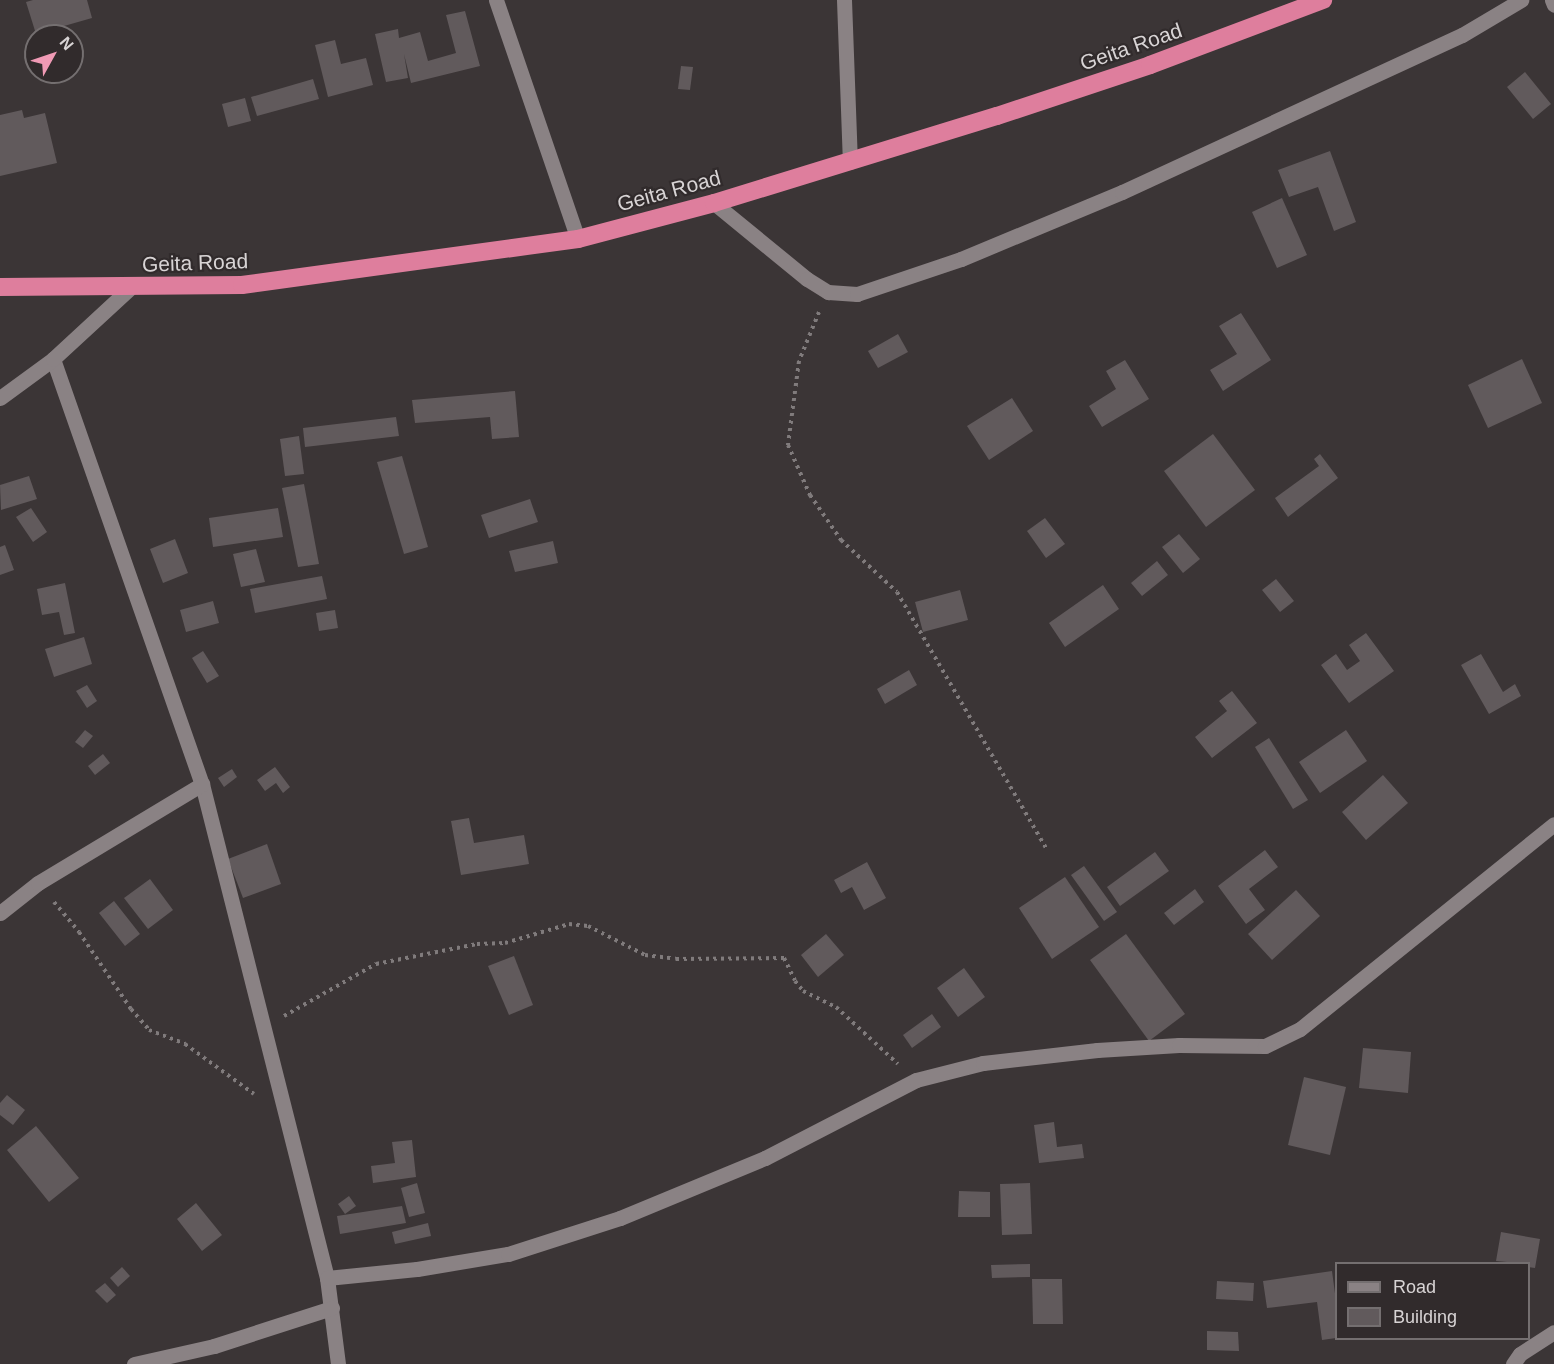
<!DOCTYPE html>
<style>
body{margin:0}
#map{position:relative;width:1554px;height:1364px;overflow:hidden;background:#3b3536;font-family:Helvetica,sans-serif}
div>[style]{position:absolute}
[style*='--x']{left:calc(var(--x)*1px);top:calc(var(--y)*1px);width:calc(var(--w)*1px);rotate:calc(var(--a)*1deg)}
.building>*{inset:0;background:#615a5c}
.path>*{height:4px;margin-top:-2px;transform-origin:0;background:repeating-linear-gradient(90deg,#807b7c 0 3px,transparent 0 7.5px)}
.minor>*{height:15px;margin:-7.5px;padding:0 7.5px;transform-origin:7.5px;border-radius:7.5px;background:#8a8284}
.highway>*{height:18px;margin:-9px;padding:0 9px;transform-origin:9px;border-radius:9px;background:#de7e9d}
span{translate:-50% -50%;white-space:nowrap;text-align:center;line-height:1.15;-webkit-text-stroke:4.5px #312b2c;paint-order:stroke}
.street-label{font-size:21px;color:#d8d4d5}
.legend{position:absolute;left:1335px;top:1262px;width:195px;height:78px;box-sizing:border-box;background:#312b2c;border:2px solid #746f70;margin:0;padding:8px 10px;list-style:none;font-size:18px;color:#d8d4d5}
.legend li{display:flex;align-items:center;gap:12px;height:30px}
.legend b{width:30px;border:2px solid #746f70}
.north{position:absolute;left:24px;top:24px;width:60px;height:60px;box-sizing:border-box;background:#312b2c;border:2px solid #746f70;border-radius:50%;rotate:50deg;font-size:16px;font-weight:700;line-height:24px;text-align:center;color:#d8d4d5}
.north::after{content:'';display:block;margin:auto;width:21px;height:27px;background:#f09ab5;clip-path:polygon(50% 0,100% 100%,50% 72%,0 100%)}
</style>
<div id="map">
<div class="building">
<div style="clip-path:polygon(33px 0,87px 0,92px 18px,36px 34px,26px 2px)"></div>
<div style="clip-path:polygon(465px 11px,480px 66px,411px 83px,404px 54px,408px 78px,386px 82px,375px 34px,398px 29px,399px 38px,420px 32px,428px 61px,456px 53px,446px 15px)"></div>
<div style="clip-path:polygon(335px 40px,341px 64px,366px 58px,373px 85px,328px 97px,315px 45px)"></div>
<div style="clip-path:polygon(681px 66px,693px 67px,690px 90px,678px 89px)"></div>
<div style="clip-path:polygon(1525px 72px,1551px 104px,1533px 119px,1507px 87px)"></div>
<div style="clip-path:polygon(313px 79px,319px 99px,257px 116px,251px 97px)"></div>
<div style="clip-path:polygon(245px 98px,251px 121px,228px 127px,222px 104px)"></div>
<div style="clip-path:polygon(22px 110px,24px 118px,45px 113px,57px 163px,0 176px,0 115px)"></div>
<div style="clip-path:polygon(1330px 151px,1356px 222px,1334px 231px,1318px 187px,1289px 197px,1278px 170px)"></div>
<div style="clip-path:polygon(1282px 198px,1307px 255px,1277px 268px,1252px 212px)"></div>
<div style="clip-path:polygon(1241px 313px,1271px 360px,1223px 391px,1210px 370px,1237px 354px,1219px 326px)"></div>
<div style="clip-path:polygon(898px 334px,908px 352px,878px 368px,868px 351px)"></div>
<div style="clip-path:polygon(1522px 359px,1542px 403px,1488px 428px,1468px 385px)"></div>
<div style="clip-path:polygon(1125px 360px,1149px 399px,1102px 427px,1089px 406px,1116px 389px,1106px 371px)"></div>
<div style="clip-path:polygon(515px 391px,519px 437px,492px 439px,490px 417px,415px 423px,412px 400px)"></div>
<div style="clip-path:polygon(1012px 398px,1033px 431px,989px 460px,967px 426px)"></div>
<div style="clip-path:polygon(396px 417px,399px 436px,305px 447px,303px 428px)"></div>
<div style="clip-path:polygon(1213px 434px,1255px 490px,1206px 527px,1164px 471px)"></div>
<div style="clip-path:polygon(299px 436px,304px 474px,285px 476px,280px 439px)"></div>
<div style="clip-path:polygon(1320px 454px,1338px 478px,1288px 517px,1275px 498px,1319px 466px,1314px 459px)"></div>
<div style="clip-path:polygon(402px 456px,428px 547px,404px 554px,377px 462px)"></div>
<div style="clip-path:polygon(29px 476px,37px 499px,1px 510px,0 485px)"></div>
<div style="clip-path:polygon(304px 484px,319px 564px,298px 567px,282px 488px)"></div>
<div style="clip-path:polygon(530px 499px,538px 522px,489px 538px,481px 515px)"></div>
<div style="clip-path:polygon(31px 508px,47px 532px,33px 542px,16px 517px)"></div>
<div style="clip-path:polygon(278px 508px,283px 537px,213px 547px,209px 518px)"></div>
<div style="clip-path:polygon(1045px 518px,1065px 544px,1046px 558px,1027px 531px)"></div>
<div style="clip-path:polygon(1179px 534px,1200px 559px,1183px 573px,1162px 547px)"></div>
<div style="clip-path:polygon(175px 539px,188px 573px,163px 583px,150px 549px)"></div>
<div style="clip-path:polygon(553px 541px,558px 563px,515px 572px,509px 551px)"></div>
<div style="clip-path:polygon(5px 545px,14px 570px,0 575px,0 547px)"></div>
<div style="clip-path:polygon(256px 549px,265px 582px,241px 587px,233px 554px)"></div>
<div style="clip-path:polygon(1157px 561px,1168px 575px,1142px 596px,1131px 583px)"></div>
<div style="clip-path:polygon(322px 576px,327px 599px,255px 613px,250px 589px)"></div>
<div style="clip-path:polygon(1276px 579px,1294px 601px,1280px 612px,1262px 590px)"></div>
<div style="clip-path:polygon(65px 583px,75px 633px,64px 635px,59px 612px,42px 615px,37px 589px)"></div>
<div style="clip-path:polygon(1103px 585px,1119px 609px,1065px 647px,1049px 623px)"></div>
<div style="clip-path:polygon(960px 590px,968px 620px,923px 632px,915px 602px)"></div>
<div style="clip-path:polygon(213px 601px,219px 623px,186px 632px,180px 610px)"></div>
<div style="clip-path:polygon(335px 610px,338px 628px,319px 631px,316px 613px)"></div>
<div style="clip-path:polygon(1366px 633px,1394px 671px,1349px 703px,1321px 665px,1336px 654px,1347px 670px,1360px 661px,1349px 645px)"></div>
<div style="clip-path:polygon(84px 637px,92px 664px,54px 677px,45px 649px)"></div>
<div style="clip-path:polygon(203px 651px,219px 676px,207px 683px,192px 658px)"></div>
<div style="clip-path:polygon(1481px 654px,1503px 692px,1515px 684px,1521px 696px,1489px 714px,1461px 665px)"></div>
<div style="clip-path:polygon(909px 670px,917px 685px,885px 704px,877px 689px)"></div>
<div style="clip-path:polygon(87px 685px,97px 701px,87px 708px,76px 691px)"></div>
<div style="clip-path:polygon(1232px 691px,1257px 723px,1212px 758px,1195px 737px,1227px 711px,1219px 701px)"></div>
<div style="clip-path:polygon(85px 730px,93px 736px,83px 748px,75px 742px)"></div>
<div style="clip-path:polygon(1346px 730px,1367px 761px,1320px 793px,1299px 762px)"></div>
<div style="clip-path:polygon(1269px 738px,1308px 800px,1293px 809px,1255px 747px)"></div>
<div style="clip-path:polygon(103px 754px,110px 763px,95px 775px,88px 766px)"></div>
<div style="clip-path:polygon(275px 767px,290px 787px,283px 793px,276px 783px,265px 791px,257px 780px)"></div>
<div style="clip-path:polygon(232px 769px,237px 777px,224px 787px,218px 778px)"></div>
<div style="clip-path:polygon(1383px 775px,1408px 803px,1366px 840px,1342px 812px)"></div>
<div style="clip-path:polygon(469px 818px,474px 843px,524px 835px,529px 864px,461px 875px,451px 821px)"></div>
<div style="clip-path:polygon(267px 844px,281px 884px,243px 898px,228px 859px)"></div>
<div style="clip-path:polygon(1265px 850px,1278px 867px,1249px 889px,1265px 910px,1246px 924px,1218px 886px)"></div>
<div style="clip-path:polygon(1155px 852px,1169px 871px,1120px 906px,1107px 887px)"></div>
<div style="clip-path:polygon(867px 862px,886px 898px,864px 910px,852px 887px,841px 893px,834px 880px)"></div>
<div style="clip-path:polygon(1084px 866px,1117px 912px,1104px 921px,1071px 875px)"></div>
<div style="clip-path:polygon(1065px 877px,1099px 927px,1052px 959px,1019px 908px)"></div>
<div style="clip-path:polygon(150px 879px,173px 910px,148px 929px,124px 898px)"></div>
<div style="clip-path:polygon(1195px 889px,1204px 902px,1174px 925px,1164px 913px)"></div>
<div style="clip-path:polygon(1296px 890px,1320px 916px,1272px 960px,1248px 934px)"></div>
<div style="clip-path:polygon(114px 901px,140px 934px,125px 946px,99px 913px)"></div>
<div style="clip-path:polygon(826px 934px,844px 955px,818px 977px,801px 955px)"></div>
<div style="clip-path:polygon(1126px 934px,1185px 1014px,1149px 1041px,1090px 960px)"></div>
<div style="clip-path:polygon(514px 956px,533px 1005px,509px 1015px,488px 966px)"></div>
<div style="clip-path:polygon(964px 968px,985px 997px,958px 1017px,937px 988px)"></div>
<div style="clip-path:polygon(932px 1014px,941px 1027px,912px 1048px,903px 1035px)"></div>
<div style="clip-path:polygon(1363px 1048px,1411px 1052px,1408px 1093px,1359px 1088px)"></div>
<div style="clip-path:polygon(1304px 1077px,1346px 1087px,1330px 1155px,1288px 1145px)"></div>
<div style="clip-path:polygon(7px 1095px,25px 1110px,13px 1125px,0 1115px,0 1103px)"></div>
<div style="clip-path:polygon(1054px 1122px,1057px 1147px,1082px 1144px,1084px 1158px,1039px 1163px,1034px 1125px)"></div>
<div style="clip-path:polygon(36px 1126px,79px 1178px,49px 1202px,7px 1150px)"></div>
<div style="clip-path:polygon(412px 1140px,416px 1177px,373px 1183px,371px 1166px,395px 1163px,392px 1142px)"></div>
<div style="clip-path:polygon(417px 1183px,425px 1213px,409px 1217px,401px 1188px)"></div>
<div style="clip-path:polygon(1030px 1183px,1032px 1234px,1002px 1235px,1000px 1184px)"></div>
<div style="clip-path:polygon(959px 1191px,990px 1192px,990px 1217px,958px 1217px)"></div>
<div style="clip-path:polygon(349px 1196px,356px 1206px,345px 1214px,338px 1204px)"></div>
<div style="clip-path:polygon(196px 1203px,222px 1235px,202px 1251px,177px 1219px)"></div>
<div style="clip-path:polygon(402px 1206px,406px 1223px,340px 1234px,337px 1216px)"></div>
<div style="clip-path:polygon(428px 1223px,431px 1236px,395px 1244px,392px 1232px)"></div>
<div style="clip-path:polygon(1501px 1232px,1540px 1239px,1535px 1268px,1528px 1267px,1528px 1264px,1496px 1261px)"></div>
<div style="clip-path:polygon(1030px 1264px,1030px 1277px,992px 1278px,991px 1265px)"></div>
<div style="clip-path:polygon(122px 1267px,130px 1276px,118px 1287px,110px 1278px)"></div>
<div style="clip-path:polygon(1332px 1271px,1336px 1301px,1336px 1338px,1322px 1340px,1317px 1302px,1267px 1308px,1263px 1281px)"></div>
<div style="clip-path:polygon(1032px 1279px,1062px 1279px,1063px 1324px,1033px 1324px)"></div>
<div style="clip-path:polygon(1217px 1281px,1254px 1283px,1253px 1301px,1216px 1299px)"></div>
<div style="clip-path:polygon(105px 1283px,116px 1295px,107px 1303px,95px 1291px)"></div>
<div style="clip-path:polygon(1207px 1331px,1238px 1332px,1239px 1351px,1207px 1350px)"></div>
</div>
<div class="path">
<div style="--x:819;--y:312;--w:53;--a:112.2"></div>
<div style="--x:799;--y:361;--w:85;--a:97.5"></div>
<div style="--x:788;--y:445;--w:55;--a:66.3"></div>
<div style="--x:810;--y:495;--w:55;--a:55.4"></div>
<div style="--x:841;--y:540;--w:76;--a:42.9"></div>
<div style="--x:897;--y:592;--w:298;--a:59.8"></div>
<div style="--x:54;--y:902;--w:39;--a:50"></div>
<div style="--x:79;--y:932;--w:93;--a:56"></div>
<div style="--x:131;--y:1009;--w:28;--a:49"></div>
<div style="--x:149;--y:1030;--w:39;--a:21"></div>
<div style="--x:185;--y:1044;--w:85;--a:35.9"></div>
<div style="--x:284;--y:1016;--w:106;--a:-29.5"></div>
<div style="--x:376;--y:964;--w:103;--a:-11.2"></div>
<div style="--x:477;--y:944;--w:28;--a:-2"></div>
<div style="--x:505;--y:943;--w:67;--a:-16.5"></div>
<div style="--x:569;--y:924;--w:19;--a:6"></div>
<div style="--x:588;--y:926;--w:64;--a:27"></div>
<div style="--x:645;--y:955;--w:31;--a:7"></div>
<div style="--x:676;--y:959;--w:108;--a:-0.5"></div>
<div style="--x:784;--y:958;--w:25;--a:64"></div>
<div style="--x:795;--y:981;--w:13;--a:51"></div>
<div style="--x:803;--y:991;--w:37;--a:26"></div>
<div style="--x:836;--y:1007;--w:84;--a:42.6"></div>
</div>
<div class="minor">
<div style="--x:496;--y:0;--w:253;--a:71.1"></div>
<div style="--x:844;--y:0;--w:162;--a:87.9"></div>
<div style="--x:1552;--y:0;--w:5;--a:68"></div>
<div style="--x:714;--y:203;--w:120;--a:39.3"></div>
<div style="--x:807;--y:279;--w:25;--a:32"></div>
<div style="--x:828;--y:292;--w:29;--a:4"></div>
<div style="--x:857;--y:294;--w:110;--a:-18.6"></div>
<div style="--x:961;--y:259;--w:174;--a:-22.6"></div>
<div style="--x:1122;--y:192;--w:374;--a:-24.8"></div>
<div style="--x:1462;--y:35;--w:69;--a:-30.7"></div>
<div style="--x:53;--y:359;--w:450;--a:70.7"></div>
<div style="--x:202;--y:784;--w:510;--a:75.8"></div>
<div style="--x:327;--y:1278;--w:87;--a:82.7"></div>
<div style="--x:0;--y:398;--w:66;--a:-36.3"></div>
<div style="--x:53;--y:359;--w:106;--a:-42.7"></div>
<div style="--x:0;--y:913;--w:48;--a:-38.3"></div>
<div style="--x:38;--y:883;--w:192;--a:-31.1"></div>
<div style="--x:327;--y:1278;--w:90;--a:-5.7"></div>
<div style="--x:417;--y:1269;--w:92;--a:-9.4"></div>
<div style="--x:508;--y:1254;--w:118;--a:-17.8"></div>
<div style="--x:620;--y:1218;--w:157;--a:-22.5"></div>
<div style="--x:765;--y:1158;--w:170;--a:-27.3"></div>
<div style="--x:916;--y:1080;--w:69;--a:-14.2"></div>
<div style="--x:983;--y:1063;--w:115;--a:-6.5"></div>
<div style="--x:1097;--y:1050;--w:82;--a:-3.5"></div>
<div style="--x:1179;--y:1045;--w:86;--a:0.7"></div>
<div style="--x:1265;--y:1046;--w:39;--a:-26"></div>
<div style="--x:1300;--y:1029;--w:326;--a:-38.9"></div>
<div style="--x:134;--y:1364;--w:82;--a:-12.7"></div>
<div style="--x:214;--y:1346;--w:124;--a:-17.9"></div>
<div style="--x:1513;--y:1364;--w:12;--a:-55"></div>
<div style="--x:1520;--y:1354;--w:40;--a:-32.9"></div>
</div>
<div class="highway">
<div style="--x:0;--y:287;--w:242;--a:-0.5"></div>
<div style="--x:242;--y:285;--w:339;--a:-7.8"></div>
<div style="--x:578;--y:239;--w:141;--a:-14.8"></div>
<div style="--x:714;--y:203;--w:296;--a:-17.1"></div>
<div style="--x:997;--y:116;--w:161;--a:-18.4"></div>
<div style="--x:1150;--y:65;--w:185;--a:-20.6"></div>
</div>
<div class="street-label">
<span style="left:1131px;top:47px;rotate:-19deg">Geita Road</span>
<span style="left:669px;top:191px;rotate:-15deg">Geita Road</span>
<span style="left:195px;top:263px;rotate:-2deg">Geita Road</span>
</div>
<ul class="legend">
<li><b style="height:8px;background:#8a8284"></b>Road</li>
<li><b style="height:16px;background:#615a5c"></b>Building</li>
</ul>
<div class="north">N</div>
</div>
